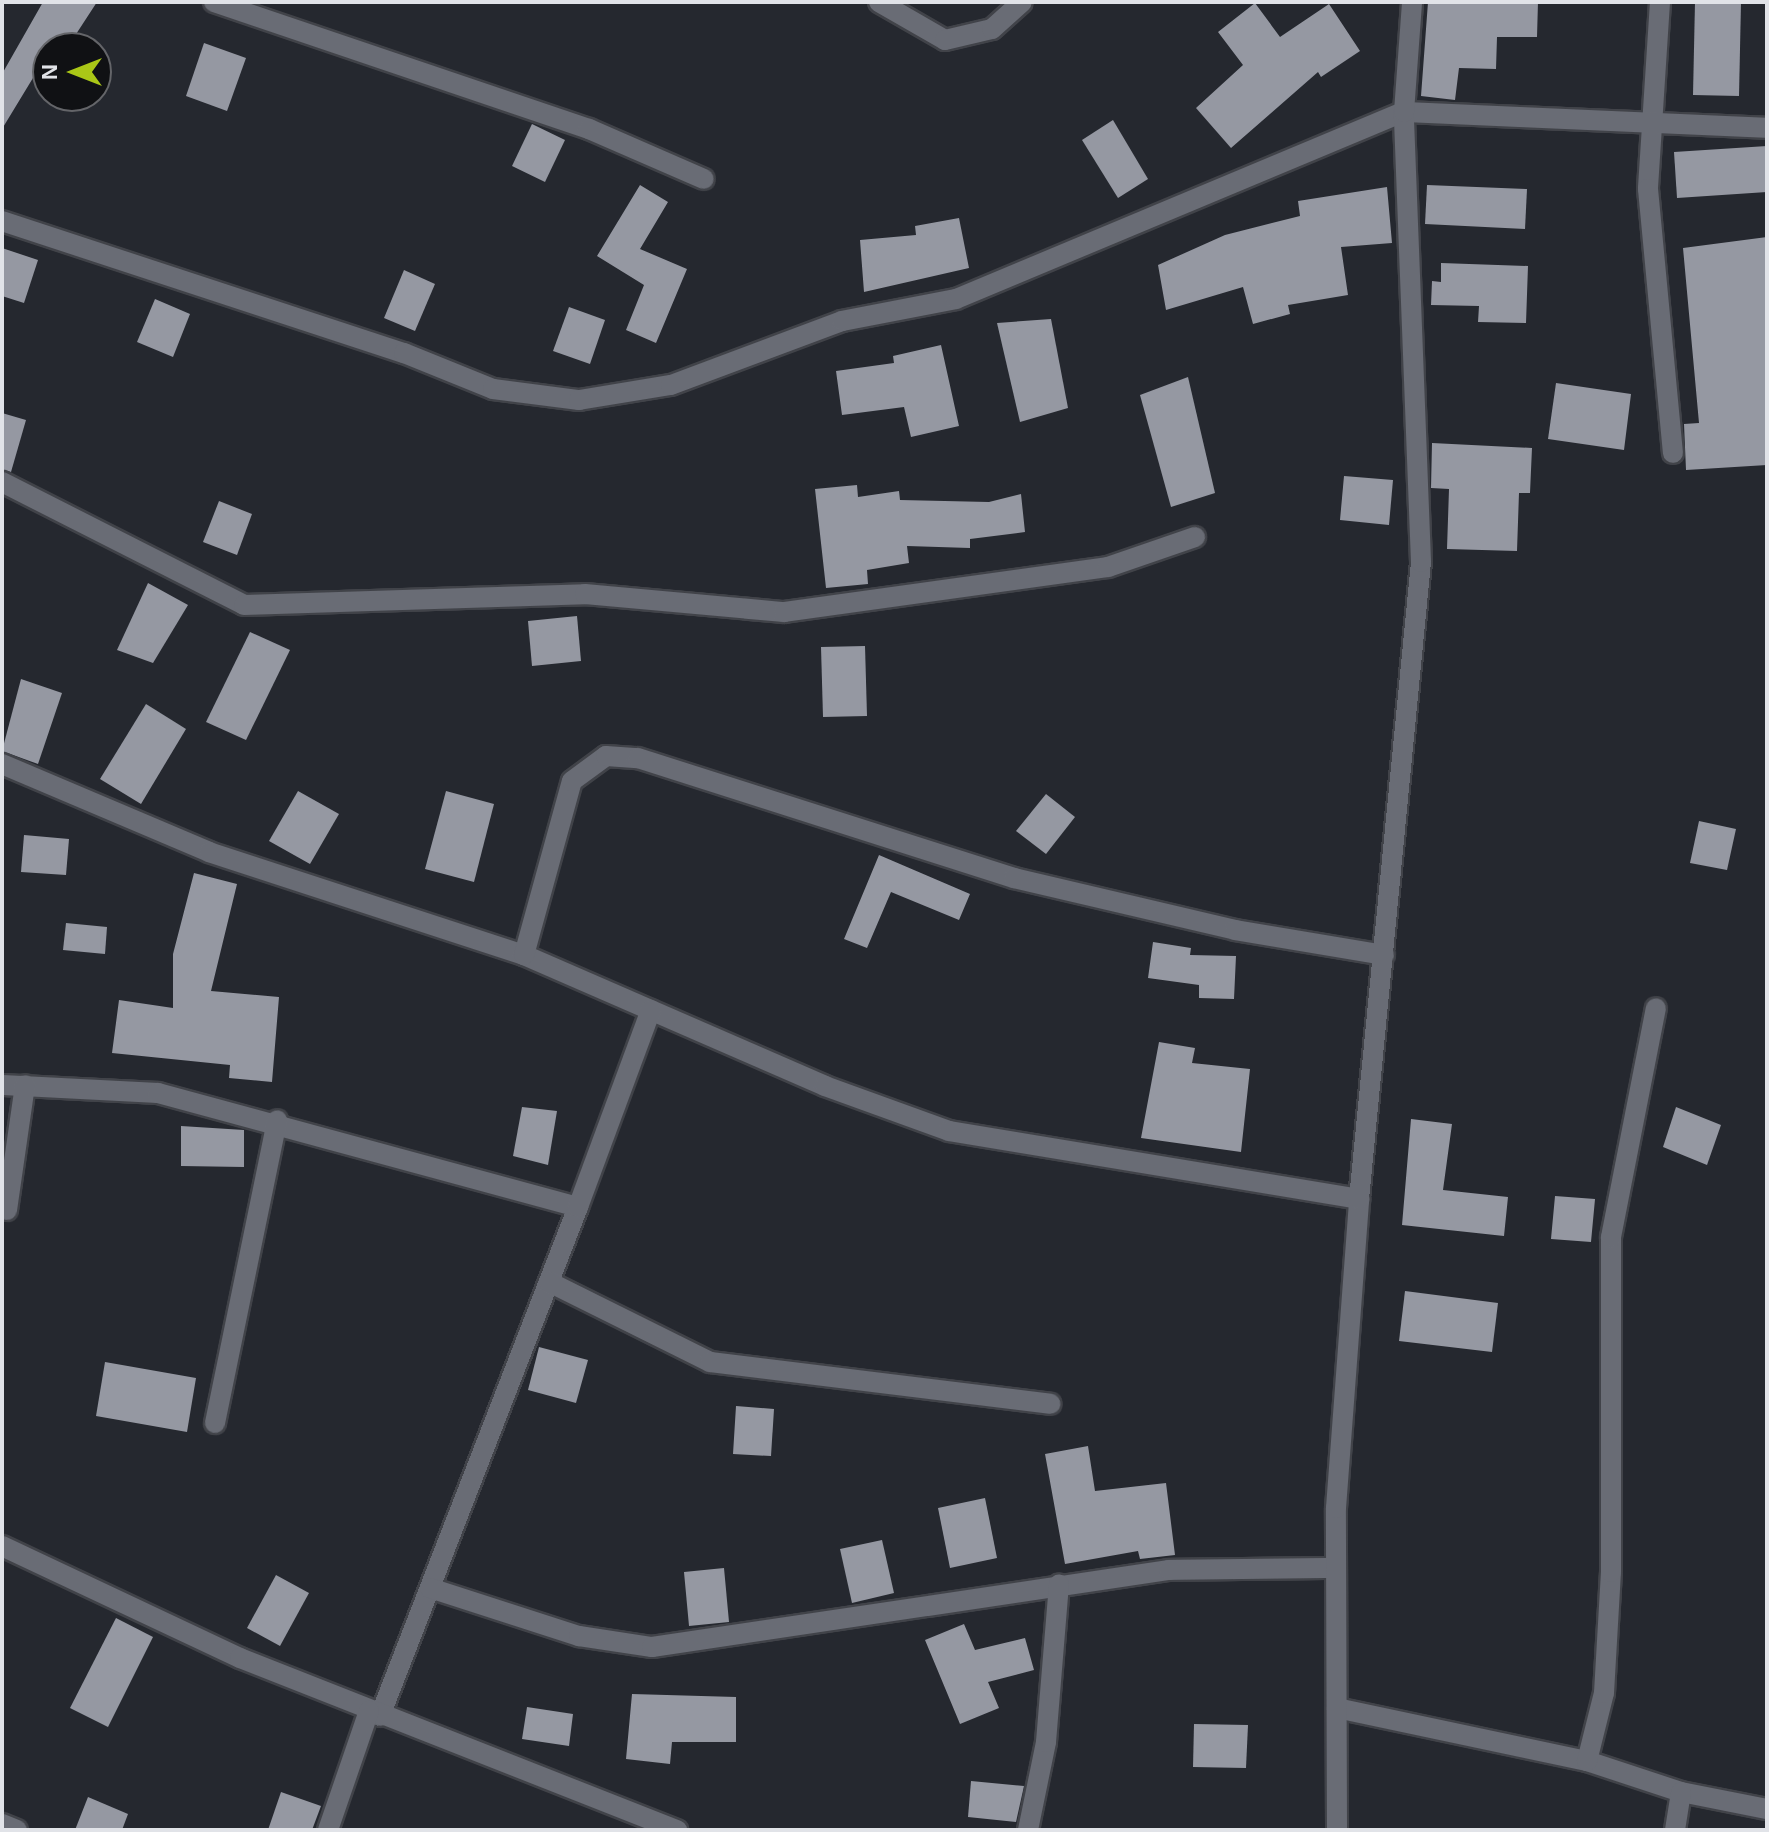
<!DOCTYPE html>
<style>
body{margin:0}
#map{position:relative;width:1769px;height:1832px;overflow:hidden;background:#25282f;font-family:Arial,sans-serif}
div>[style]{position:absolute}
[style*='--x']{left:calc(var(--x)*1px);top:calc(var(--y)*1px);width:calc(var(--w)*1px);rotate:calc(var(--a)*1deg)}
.building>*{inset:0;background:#9598a2}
.roads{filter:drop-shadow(2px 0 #414349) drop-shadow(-2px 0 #414349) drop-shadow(0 2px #414349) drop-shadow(0 -2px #414349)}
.minor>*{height:20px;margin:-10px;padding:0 10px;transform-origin:10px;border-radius:10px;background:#696c75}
span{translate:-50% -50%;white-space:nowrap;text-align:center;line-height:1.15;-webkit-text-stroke:8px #101114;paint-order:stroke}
.frame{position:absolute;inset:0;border:4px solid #e1e3e8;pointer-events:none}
.north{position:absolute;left:32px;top:32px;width:80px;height:80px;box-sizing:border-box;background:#101114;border:2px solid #646569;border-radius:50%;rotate:270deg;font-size:22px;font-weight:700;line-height:32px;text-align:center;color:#e1e3e8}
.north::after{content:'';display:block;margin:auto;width:28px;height:36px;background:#aac717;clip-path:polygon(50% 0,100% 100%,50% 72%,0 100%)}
</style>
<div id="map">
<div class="building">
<div style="clip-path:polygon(43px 2px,97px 2px,67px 48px,48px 48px,48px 81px,36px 73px,2px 129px,2px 74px)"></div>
<div style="clip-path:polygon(1428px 2px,1538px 2px,1537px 37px,1497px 37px,1496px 69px,1459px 68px,1455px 100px,1421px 96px)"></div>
<div style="clip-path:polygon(1695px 2px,1741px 2px,1739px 96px,1693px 95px)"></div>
<div style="clip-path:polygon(1255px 3px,1280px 37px,1329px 4px,1360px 51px,1321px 77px,1318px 72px,1231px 148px,1196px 108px,1243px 65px,1218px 32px)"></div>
<div style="clip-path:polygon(204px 43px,246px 58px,227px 111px,186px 96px)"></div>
<div style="clip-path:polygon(1113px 120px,1148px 179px,1118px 198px,1082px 140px)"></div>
<div style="clip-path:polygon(532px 124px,565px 140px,545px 182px,512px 166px)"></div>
<div style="clip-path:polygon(1767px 146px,1767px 192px,1677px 198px,1674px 152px)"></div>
<div style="clip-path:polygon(640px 185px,668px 202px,640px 249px,687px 269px,656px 343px,626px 330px,644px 285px,597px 256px)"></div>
<div style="clip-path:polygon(1427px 185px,1527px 189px,1525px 229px,1425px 224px)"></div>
<div style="clip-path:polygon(1387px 187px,1392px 243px,1341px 247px,1348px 295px,1288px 305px,1290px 314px,1253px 324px,1243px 287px,1166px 310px,1158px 265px,1225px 235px,1300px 216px,1298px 201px)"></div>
<div style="clip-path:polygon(959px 218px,969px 268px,864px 292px,860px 240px,916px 235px,915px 226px)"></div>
<div style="clip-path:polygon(1767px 237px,1767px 465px,1686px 470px,1684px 424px,1699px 423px,1683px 248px)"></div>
<div style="clip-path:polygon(2px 248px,38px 260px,24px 303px,2px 296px)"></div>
<div style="clip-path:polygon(1441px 263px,1528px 266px,1526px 323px,1478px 322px,1479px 306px,1431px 305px,1432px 281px,1441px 282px)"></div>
<div style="clip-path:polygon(404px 270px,435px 284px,415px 331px,384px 318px)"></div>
<div style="clip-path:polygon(155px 299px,190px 314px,173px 357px,137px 342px)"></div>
<div style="clip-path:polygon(569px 307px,605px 320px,590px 364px,553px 351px)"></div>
<div style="clip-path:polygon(1051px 319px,1068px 408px,1020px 422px,997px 323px)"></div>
<div style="clip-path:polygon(941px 345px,959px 426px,911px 437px,904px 407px,842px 415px,836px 371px,894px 363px,893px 356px)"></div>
<div style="clip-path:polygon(1188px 377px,1215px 493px,1171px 507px,1140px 395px)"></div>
<div style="clip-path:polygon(1556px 383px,1631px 394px,1624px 450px,1548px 439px)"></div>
<div style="clip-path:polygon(2px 413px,26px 420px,11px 472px,2px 469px)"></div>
<div style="clip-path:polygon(1432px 443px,1532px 448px,1530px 493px,1519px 493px,1517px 551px,1447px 549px,1449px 489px,1431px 488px)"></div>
<div style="clip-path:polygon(1344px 476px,1393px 480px,1389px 525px,1340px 520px)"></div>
<div style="clip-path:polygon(857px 485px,858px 497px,899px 491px,900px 500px,989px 502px,1021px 494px,1025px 532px,970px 539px,970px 548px,907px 546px,909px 563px,867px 570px,868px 584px,826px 588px,815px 489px)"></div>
<div style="clip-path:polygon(219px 501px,252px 514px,237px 555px,203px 542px)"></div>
<div style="clip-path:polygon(148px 583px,188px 605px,153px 663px,117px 650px)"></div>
<div style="clip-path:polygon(577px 616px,581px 661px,532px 666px,528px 621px)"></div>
<div style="clip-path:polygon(250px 632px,290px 650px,246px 740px,206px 722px)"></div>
<div style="clip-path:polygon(865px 646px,867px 716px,823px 717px,821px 647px)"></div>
<div style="clip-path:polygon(21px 679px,62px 693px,38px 764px,2px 751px)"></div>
<div style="clip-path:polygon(146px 704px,186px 729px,141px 804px,100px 779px)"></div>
<div style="clip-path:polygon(298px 791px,339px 814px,310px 864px,269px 841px)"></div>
<div style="clip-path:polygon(446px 791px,494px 804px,474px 882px,425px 869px)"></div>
<div style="clip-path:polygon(1046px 794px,1075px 817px,1046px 854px,1016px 831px)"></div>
<div style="clip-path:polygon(1699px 821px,1736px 829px,1727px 870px,1690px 863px)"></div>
<div style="clip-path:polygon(24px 835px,69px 839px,66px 875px,21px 872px)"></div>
<div style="clip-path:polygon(879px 855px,970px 894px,959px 920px,891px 892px,867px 948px,844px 939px)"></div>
<div style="clip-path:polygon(194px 873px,237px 884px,211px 991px,279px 997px,272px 1082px,229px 1078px,230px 1065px,112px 1053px,119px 1000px,173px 1008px,173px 954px)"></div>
<div style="clip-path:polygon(66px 923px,107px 927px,105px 954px,63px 950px)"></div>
<div style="clip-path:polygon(1153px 942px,1191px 948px,1190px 955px,1236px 956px,1234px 999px,1199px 998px,1199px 985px,1148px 978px)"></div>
<div style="clip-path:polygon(1159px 1042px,1195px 1048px,1192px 1063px,1250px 1069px,1241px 1152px,1141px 1138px)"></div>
<div style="clip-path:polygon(522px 1107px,557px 1111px,548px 1165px,513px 1156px)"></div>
<div style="clip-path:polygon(1676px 1107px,1721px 1125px,1707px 1165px,1663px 1147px)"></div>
<div style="clip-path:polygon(1411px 1119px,1452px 1124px,1443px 1190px,1508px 1197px,1504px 1236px,1402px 1225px)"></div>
<div style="clip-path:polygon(181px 1126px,244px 1130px,244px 1167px,181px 1166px)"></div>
<div style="clip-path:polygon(1555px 1196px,1595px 1199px,1591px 1242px,1551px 1239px)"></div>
<div style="clip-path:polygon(1405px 1291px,1498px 1303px,1492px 1352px,1399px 1341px)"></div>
<div style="clip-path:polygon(539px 1347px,588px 1360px,576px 1403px,528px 1390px)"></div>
<div style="clip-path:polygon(105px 1362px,196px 1378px,187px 1432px,96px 1416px)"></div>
<div style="clip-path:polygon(736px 1406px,774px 1409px,771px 1456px,733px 1454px)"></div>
<div style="clip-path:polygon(1088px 1446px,1095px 1491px,1166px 1483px,1175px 1555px,1140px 1559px,1138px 1551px,1065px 1564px,1045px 1454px)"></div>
<div style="clip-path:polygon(985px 1498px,997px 1558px,950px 1568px,938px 1508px)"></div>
<div style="clip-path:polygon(882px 1540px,894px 1593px,852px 1603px,840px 1549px)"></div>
<div style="clip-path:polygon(724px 1568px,729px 1622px,689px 1626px,684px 1572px)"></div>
<div style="clip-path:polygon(276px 1575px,309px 1593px,280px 1646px,247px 1628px)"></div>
<div style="clip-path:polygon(116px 1618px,153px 1637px,108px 1727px,70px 1708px)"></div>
<div style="clip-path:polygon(964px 1624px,975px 1650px,1025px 1638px,1034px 1670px,988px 1682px,999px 1708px,960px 1724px,925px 1640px)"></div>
<div style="clip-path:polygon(632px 1694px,736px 1697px,736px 1742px,672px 1742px,670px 1764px,626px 1759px)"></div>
<div style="clip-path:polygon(527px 1707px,573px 1714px,569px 1746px,522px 1739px)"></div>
<div style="clip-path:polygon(1194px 1724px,1248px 1725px,1246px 1768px,1193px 1767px)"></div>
<div style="clip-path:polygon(971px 1781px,1024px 1786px,1016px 1822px,968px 1817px)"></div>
<div style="clip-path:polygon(281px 1792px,321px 1806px,312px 1830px,268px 1830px)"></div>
<div style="clip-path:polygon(88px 1797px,128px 1814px,122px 1830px,75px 1830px)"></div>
</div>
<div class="roads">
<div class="minor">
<div style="--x:214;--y:2;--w:396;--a:18.7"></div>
<div style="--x:589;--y:129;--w:125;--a:23.5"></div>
<div style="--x:879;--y:2;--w:76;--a:29.9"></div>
<div style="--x:945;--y:40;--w:48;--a:-13.2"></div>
<div style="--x:992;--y:29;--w:40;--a:-42"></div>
<div style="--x:1660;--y:2;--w:187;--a:93.7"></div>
<div style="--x:1648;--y:189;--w:265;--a:84.6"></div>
<div style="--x:2;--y:221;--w:423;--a:18.2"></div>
<div style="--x:404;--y:353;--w:96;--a:22"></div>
<div style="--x:493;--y:389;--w:87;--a:7.3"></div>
<div style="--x:579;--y:400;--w:93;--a:-9.3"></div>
<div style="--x:671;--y:385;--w:183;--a:-20.5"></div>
<div style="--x:842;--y:321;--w:116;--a:-10.9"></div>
<div style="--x:956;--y:299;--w:485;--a:-22.7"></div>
<div style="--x:1404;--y:112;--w:363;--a:2.5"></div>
<div style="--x:2;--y:482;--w:271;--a:26.9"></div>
<div style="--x:244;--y:605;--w:341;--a:-1.8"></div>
<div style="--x:585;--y:594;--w:200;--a:5.2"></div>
<div style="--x:784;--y:612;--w:327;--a:-7.9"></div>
<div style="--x:1108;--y:567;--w:92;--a:-19"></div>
<div style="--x:2;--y:764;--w:225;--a:23"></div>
<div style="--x:209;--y:852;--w:331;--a:18.1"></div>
<div style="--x:524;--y:955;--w:328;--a:23.5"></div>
<div style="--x:825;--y:1086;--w:132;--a:19.9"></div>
<div style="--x:949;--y:1131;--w:416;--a:9.4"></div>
<div style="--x:524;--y:955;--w:180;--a:-74.6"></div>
<div style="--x:572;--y:781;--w:42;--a:-36.3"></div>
<div style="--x:606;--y:756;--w:32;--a:4"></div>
<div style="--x:638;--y:758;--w:395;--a:17.7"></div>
<div style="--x:1014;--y:878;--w:227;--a:13.2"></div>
<div style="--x:1235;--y:930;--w:151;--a:9.5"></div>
<div style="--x:2;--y:1085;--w:156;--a:2.9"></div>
<div style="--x:158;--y:1093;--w:435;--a:15.2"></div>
<div style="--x:578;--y:1207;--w:546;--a:111.26"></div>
<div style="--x:578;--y:1207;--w:210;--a:-69.7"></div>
<div style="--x:7;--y:1210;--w:126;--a:-81.8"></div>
<div style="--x:549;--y:1282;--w:180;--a:26.4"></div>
<div style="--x:710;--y:1362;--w:343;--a:7"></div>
<div style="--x:215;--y:1423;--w:309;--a:-78.4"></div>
<div style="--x:2;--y:1546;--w:263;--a:25.2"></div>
<div style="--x:240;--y:1658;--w:470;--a:21.5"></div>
<div style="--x:430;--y:1588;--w:157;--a:17.9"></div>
<div style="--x:579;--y:1636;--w:74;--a:8.6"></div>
<div style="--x:652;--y:1647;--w:523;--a:-8.47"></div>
<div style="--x:1169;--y:1570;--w:167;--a:-0.7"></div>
<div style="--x:1337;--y:1708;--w:256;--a:12"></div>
<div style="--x:1587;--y:1761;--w:99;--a:18.3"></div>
<div style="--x:1681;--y:1792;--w:88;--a:11.2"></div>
<div style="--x:1587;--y:1761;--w:70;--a:-76"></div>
<div style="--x:1604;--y:1693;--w:121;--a:-86.7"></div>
<div style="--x:1611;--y:1572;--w:335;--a:-90"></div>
<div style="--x:1611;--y:1237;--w:233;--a:-78.9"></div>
<div style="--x:2;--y:1824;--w:16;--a:22"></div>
<div style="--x:328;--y:1830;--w:126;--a:-71"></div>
<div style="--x:1028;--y:1830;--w:90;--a:-78.4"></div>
<div style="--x:1046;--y:1742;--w:158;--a:-85.3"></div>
<div style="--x:1337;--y:1830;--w:322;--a:-90.2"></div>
<div style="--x:1336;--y:1508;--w:310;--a:-85.7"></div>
<div style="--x:1359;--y:1199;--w:640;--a:-84.44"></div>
<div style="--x:1421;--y:562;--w:450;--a:-92.2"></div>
<div style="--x:1404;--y:112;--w:110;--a:-85.8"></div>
<div style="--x:1675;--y:1830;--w:38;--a:-81"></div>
</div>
</div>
<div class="frame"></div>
<div class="north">N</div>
</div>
